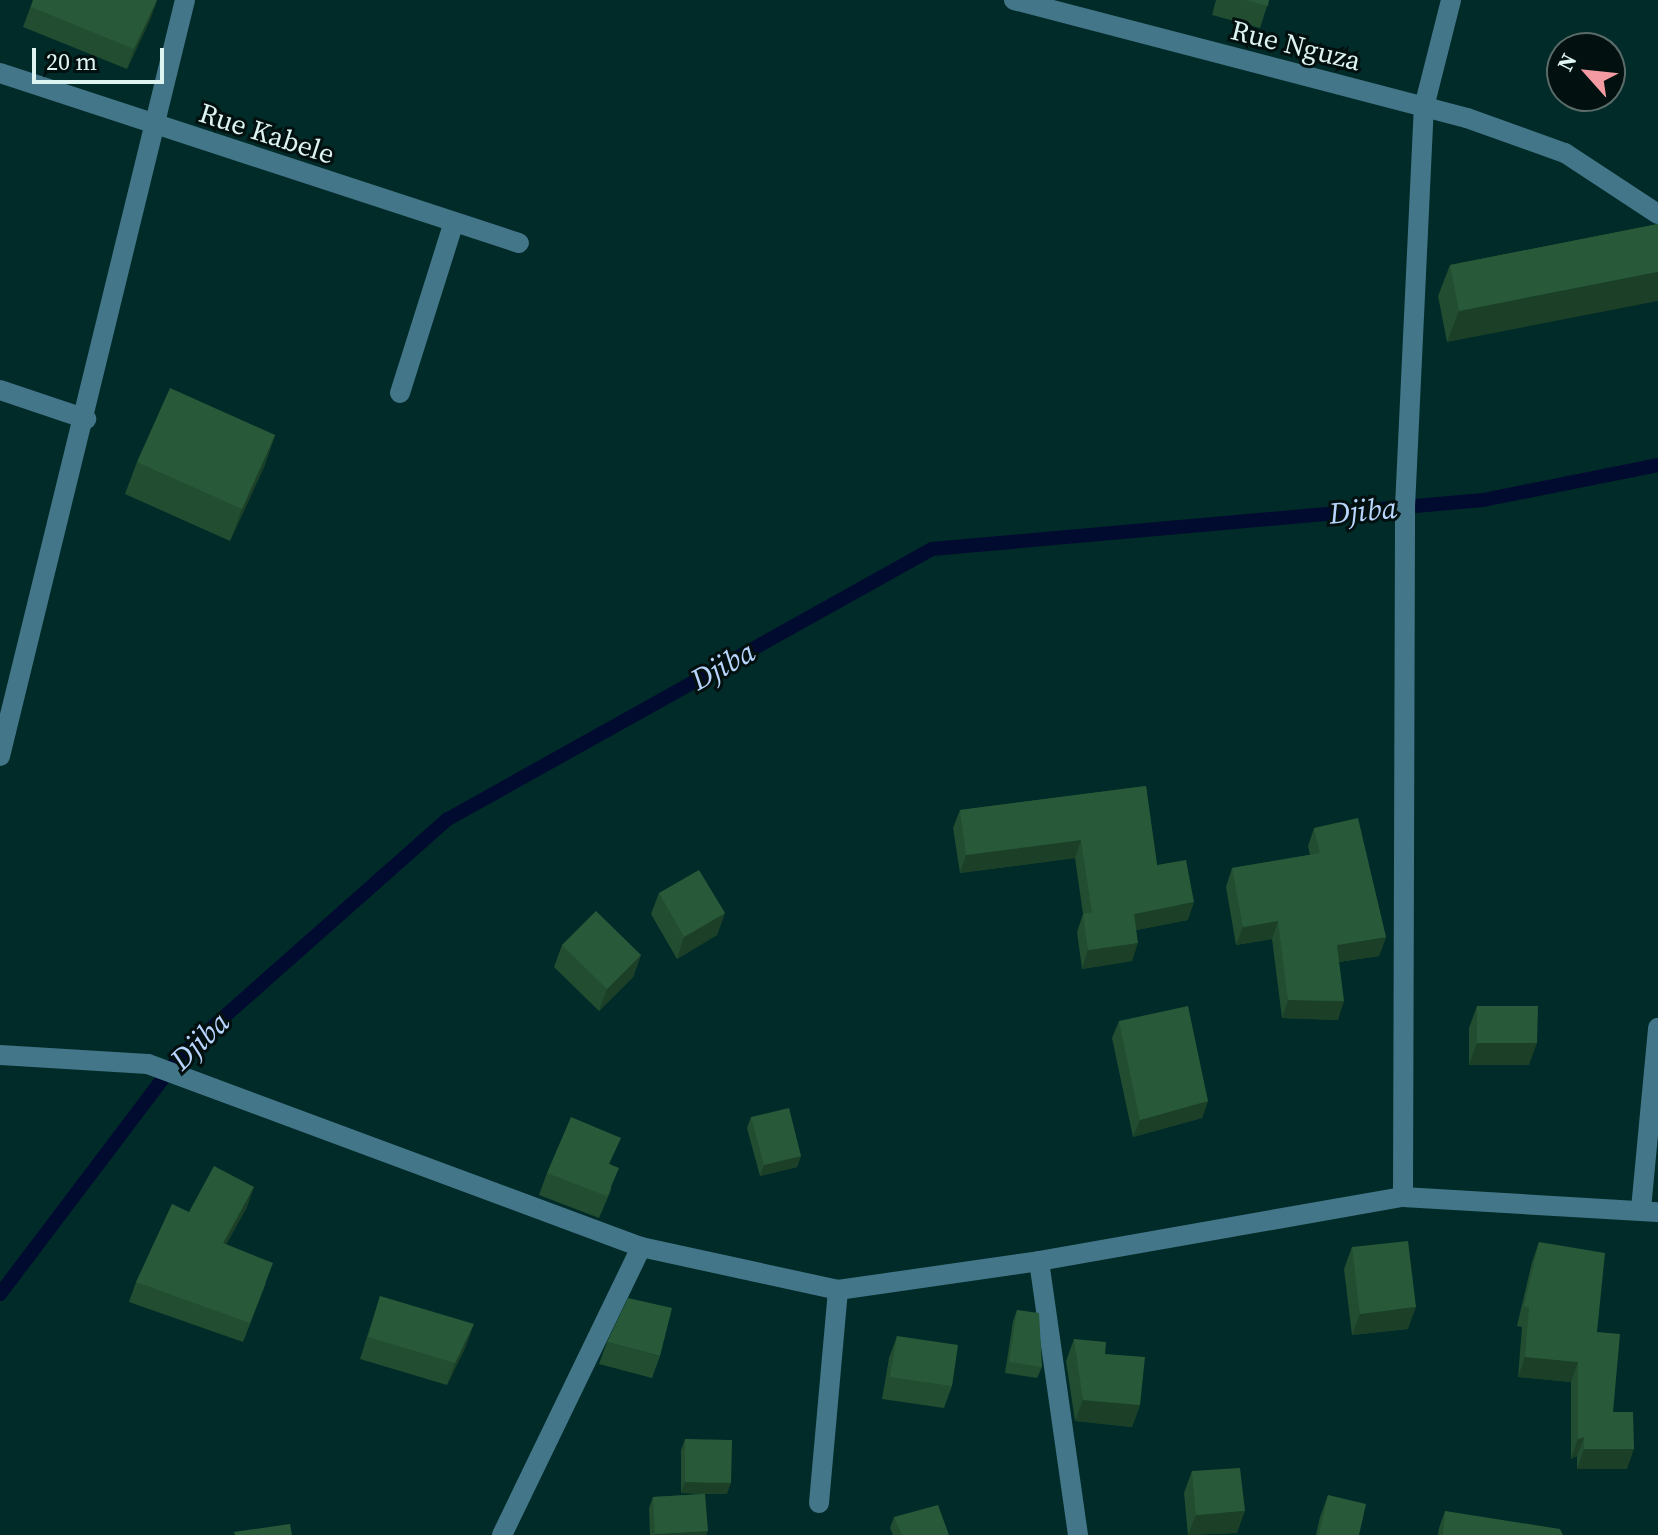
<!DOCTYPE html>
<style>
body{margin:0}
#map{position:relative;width:1658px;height:1535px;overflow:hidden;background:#002b28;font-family:"Source Serif 4",serif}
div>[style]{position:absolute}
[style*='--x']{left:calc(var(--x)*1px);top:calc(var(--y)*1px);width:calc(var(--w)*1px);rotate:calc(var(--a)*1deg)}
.stream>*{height:14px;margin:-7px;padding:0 7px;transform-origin:7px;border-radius:7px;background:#000b2f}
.minor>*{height:20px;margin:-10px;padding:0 10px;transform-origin:10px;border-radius:10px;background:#437688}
.wall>*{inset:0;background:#224d31}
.shaded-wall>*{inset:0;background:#1c3f28}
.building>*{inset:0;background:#285a39}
span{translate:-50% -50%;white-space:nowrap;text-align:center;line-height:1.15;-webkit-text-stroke:6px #02100f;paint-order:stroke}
.street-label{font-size:28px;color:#def4f1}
.water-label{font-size:30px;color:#b9d5fe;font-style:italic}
.north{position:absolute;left:1546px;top:32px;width:80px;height:80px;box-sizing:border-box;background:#02100f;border:2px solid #5a6b69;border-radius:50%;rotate:297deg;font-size:22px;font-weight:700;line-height:32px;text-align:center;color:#def4f1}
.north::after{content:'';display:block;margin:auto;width:28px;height:36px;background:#f49aa3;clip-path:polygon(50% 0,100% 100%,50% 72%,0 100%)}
.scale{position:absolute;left:32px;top:48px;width:132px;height:36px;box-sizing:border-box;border:4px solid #def4f1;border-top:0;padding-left:10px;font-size:24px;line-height:28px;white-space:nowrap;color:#def4f1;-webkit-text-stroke:6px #02100f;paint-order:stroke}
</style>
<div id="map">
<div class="stream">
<div style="--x:0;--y:1294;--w:300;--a:-52.9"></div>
<div style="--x:181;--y:1055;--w:356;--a:-41.5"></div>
<div style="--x:448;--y:819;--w:554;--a:-29.16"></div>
<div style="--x:932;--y:549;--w:553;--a:-5.08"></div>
<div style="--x:1483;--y:500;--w:178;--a:-11.3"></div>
</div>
<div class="minor">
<div style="--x:1014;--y:0;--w:468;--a:14.6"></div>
<div style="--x:1467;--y:118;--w:104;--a:19.7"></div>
<div style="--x:1565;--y:153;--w:111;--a:33.3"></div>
<div style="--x:0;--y:73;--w:546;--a:18.14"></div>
<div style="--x:0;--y:390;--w:91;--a:18.6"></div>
<div style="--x:400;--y:393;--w:179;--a:-72.5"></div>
<div style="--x:0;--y:756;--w:778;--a:-76.25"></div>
<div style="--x:0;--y:1055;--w:148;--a:3.5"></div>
<div style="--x:148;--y:1064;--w:526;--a:20.36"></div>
<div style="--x:641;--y:1247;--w:202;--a:12.3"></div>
<div style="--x:838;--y:1290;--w:203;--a:-8.2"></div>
<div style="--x:1039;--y:1261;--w:370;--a:-10"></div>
<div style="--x:1403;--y:1197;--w:255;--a:3.4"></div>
<div style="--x:1403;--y:1197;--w:690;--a:-89.83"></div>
<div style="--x:1405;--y:507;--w:400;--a:-87.3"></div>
<div style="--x:1424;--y:107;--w:110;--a:-75.8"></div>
<div style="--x:1641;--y:1209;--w:182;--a:-84.6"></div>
<div style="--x:1039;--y:1261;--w:277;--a:81.9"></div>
<div style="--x:819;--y:1503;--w:214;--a:-84.9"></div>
<div style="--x:502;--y:1535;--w:320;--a:-64.2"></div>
</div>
<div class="wall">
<div style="clip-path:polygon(33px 0,157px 0,150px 20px,127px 69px,23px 27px)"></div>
<div style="clip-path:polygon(1216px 0,1269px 0,1260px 28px,1212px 15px)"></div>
<div style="clip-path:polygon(1658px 224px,1447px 342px,1438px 296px,1450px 265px)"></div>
<div style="clip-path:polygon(275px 435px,264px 467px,230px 541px,125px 494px,137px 462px)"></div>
<div style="clip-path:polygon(1146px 786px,1157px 865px,1188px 920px,1136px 930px,1132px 961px,1082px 969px,1077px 932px,1083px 914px,1075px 858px,960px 873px,953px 828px,960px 810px)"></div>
<div style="clip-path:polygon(1314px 828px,1386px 937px,1379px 956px,1339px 962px,1338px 1020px,1282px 1018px,1272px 939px,1236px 945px,1226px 887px,1232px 868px,1310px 855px,1308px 846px)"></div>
<div style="clip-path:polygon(659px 893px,725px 913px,717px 935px,677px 959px,651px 914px)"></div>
<div style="clip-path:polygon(562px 945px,641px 955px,633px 977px,599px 1011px,554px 967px)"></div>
<div style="clip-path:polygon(1477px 1006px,1529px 1065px,1469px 1065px,1469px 1028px)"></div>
<div style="clip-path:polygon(1119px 1021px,1208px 1101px,1202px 1118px,1133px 1137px,1112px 1038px)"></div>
<div style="clip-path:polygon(751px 1117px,801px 1156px,797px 1167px,760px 1176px,747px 1128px)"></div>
<div style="clip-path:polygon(611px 1164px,611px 1190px,599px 1218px,539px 1195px,547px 1173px)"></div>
<div style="clip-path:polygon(247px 1207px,226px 1244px,266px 1283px,243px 1342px,129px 1302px,136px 1282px,189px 1212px)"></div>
<div style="clip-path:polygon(1539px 1242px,1597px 1332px,1613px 1412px,1627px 1469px,1577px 1469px,1577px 1456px,1571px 1459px,1571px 1382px,1518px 1377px,1522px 1327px,1517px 1326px,1532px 1262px)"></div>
<div style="clip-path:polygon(1352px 1247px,1408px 1329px,1352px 1335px,1344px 1269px)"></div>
<div style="clip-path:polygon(380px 1296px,466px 1346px,447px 1385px,360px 1359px)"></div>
<div style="clip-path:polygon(1017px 1310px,1042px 1367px,1037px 1378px,1005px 1373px,1013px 1321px)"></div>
<div style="clip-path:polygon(897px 1336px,952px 1386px,944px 1408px,882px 1399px,889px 1358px)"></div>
<div style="clip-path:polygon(1074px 1339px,1105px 1354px,1140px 1405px,1132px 1427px,1075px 1421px,1066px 1361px)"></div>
<div style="clip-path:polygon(607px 1342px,660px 1356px,652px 1378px,599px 1364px)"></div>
<div style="clip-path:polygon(685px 1439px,727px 1494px,705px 1494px,706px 1535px,650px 1535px,649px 1508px,653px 1497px,703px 1494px,681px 1493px,681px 1450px)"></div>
<div style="clip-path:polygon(1192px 1471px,1237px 1533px,1188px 1535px,1184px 1493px)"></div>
<div style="clip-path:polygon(1328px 1495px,1359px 1535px,1316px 1535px,1320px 1517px)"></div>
<div style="clip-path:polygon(1445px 1511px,1563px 1535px,1438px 1535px,1439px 1528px)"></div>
<div style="clip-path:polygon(894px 1517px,949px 1535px,893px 1535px,890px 1528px)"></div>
</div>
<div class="shaded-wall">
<div style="clip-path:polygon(157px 0,150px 20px,127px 69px,134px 49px)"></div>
<div style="clip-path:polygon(1658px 272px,1658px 301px,1447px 342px,1459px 311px)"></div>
<div style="clip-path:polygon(275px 435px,264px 467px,230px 541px,242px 509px)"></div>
<div style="clip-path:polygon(1081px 840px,1075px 858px,960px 873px,966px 855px)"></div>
<div style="clip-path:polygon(1194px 902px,1188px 920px,1127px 932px,1134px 914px)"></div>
<div style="clip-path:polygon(725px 913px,717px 935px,677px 959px,684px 937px)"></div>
<div style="clip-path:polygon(1278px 921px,1272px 939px,1236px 945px,1243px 927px)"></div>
<div style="clip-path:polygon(1386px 937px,1379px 956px,1331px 963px,1337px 945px)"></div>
<div style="clip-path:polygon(1138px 943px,1132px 961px,1082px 969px,1088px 950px)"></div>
<div style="clip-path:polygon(641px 955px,633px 977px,599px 1011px,607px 989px)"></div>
<div style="clip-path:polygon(1288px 1000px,1344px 1001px,1338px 1020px,1282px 1018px)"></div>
<div style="clip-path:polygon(1477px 1043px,1537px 1043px,1529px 1065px,1469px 1065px)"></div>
<div style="clip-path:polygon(1208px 1101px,1202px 1118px,1133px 1137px,1140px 1120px)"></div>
<div style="clip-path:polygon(801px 1156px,797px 1167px,760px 1176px,764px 1165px)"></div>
<div style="clip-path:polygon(254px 1187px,247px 1207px,216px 1263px,223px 1243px)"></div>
<div style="clip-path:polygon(1416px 1307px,1408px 1329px,1352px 1335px,1360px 1314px)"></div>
<div style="clip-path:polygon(474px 1324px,466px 1346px,447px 1385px,455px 1363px)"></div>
<div style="clip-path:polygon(1525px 1357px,1578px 1362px,1571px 1382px,1518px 1377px)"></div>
<div style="clip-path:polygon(1083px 1400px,1140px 1405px,1132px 1427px,1075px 1421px)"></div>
<div style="clip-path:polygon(1584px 1437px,1577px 1456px,1571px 1459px,1578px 1439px)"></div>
<div style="clip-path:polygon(1584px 1449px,1634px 1449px,1627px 1469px,1577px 1469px)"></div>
<div style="clip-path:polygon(685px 1482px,731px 1483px,727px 1494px,681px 1493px)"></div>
<div style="clip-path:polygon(1245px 1511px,1237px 1533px,1188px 1535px,1196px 1515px)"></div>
<div style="clip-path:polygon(708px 1531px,706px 1535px,655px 1535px,655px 1534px)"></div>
</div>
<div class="building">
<div style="clip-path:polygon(33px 0,157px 0,134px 49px,31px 7px)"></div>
<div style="clip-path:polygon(1246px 0,1269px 0,1268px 6px)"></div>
<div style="clip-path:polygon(1658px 224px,1658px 272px,1459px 311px,1450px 265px)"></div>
<div style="clip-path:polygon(170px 388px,275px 435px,242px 509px,137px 462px)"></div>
<div style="clip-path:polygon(1146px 786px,1157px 865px,1186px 860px,1194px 902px,1134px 914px,1138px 943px,1088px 950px,1083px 914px,1092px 912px,1081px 840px,966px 855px,960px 810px)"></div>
<div style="clip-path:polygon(1358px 818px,1386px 937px,1337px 945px,1344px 1001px,1288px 1000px,1278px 921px,1243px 927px,1232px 868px,1320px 853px,1314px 828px)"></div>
<div style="clip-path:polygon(699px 870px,725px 913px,684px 937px,659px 893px)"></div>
<div style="clip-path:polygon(596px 911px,641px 955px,607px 989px,562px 945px)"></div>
<div style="clip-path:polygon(1188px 1006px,1208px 1101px,1140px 1120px,1119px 1021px)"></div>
<div style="clip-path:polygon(1477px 1006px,1538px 1006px,1537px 1043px,1477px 1043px)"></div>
<div style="clip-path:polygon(789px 1108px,801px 1156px,764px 1165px,751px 1117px)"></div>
<div style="clip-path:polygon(571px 1117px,621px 1138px,609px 1164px,619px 1168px,607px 1196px,547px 1173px)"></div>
<div style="clip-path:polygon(214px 1166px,254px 1187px,223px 1243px,273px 1263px,250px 1323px,136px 1282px,172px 1204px,189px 1212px)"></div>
<div style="clip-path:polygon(1408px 1241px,1416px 1307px,1360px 1314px,1352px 1247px)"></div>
<div style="clip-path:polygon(1539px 1242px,1605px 1253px,1597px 1332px,1620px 1334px,1613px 1412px,1633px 1412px,1634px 1449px,1584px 1449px,1584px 1437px,1578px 1439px,1578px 1362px,1525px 1357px,1529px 1307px,1524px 1306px)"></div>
<div style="clip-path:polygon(380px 1296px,474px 1324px,455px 1363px,368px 1337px)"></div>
<div style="clip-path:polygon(628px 1298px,672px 1308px,660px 1356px,607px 1342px)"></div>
<div style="clip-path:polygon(1017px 1310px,1039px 1313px,1042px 1367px,1009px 1362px)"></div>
<div style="clip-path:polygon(897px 1336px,958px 1345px,952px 1386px,890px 1377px)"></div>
<div style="clip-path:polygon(1074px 1339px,1106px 1342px,1105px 1354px,1145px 1357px,1140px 1405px,1083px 1400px)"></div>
<div style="clip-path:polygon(685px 1439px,732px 1440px,731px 1483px,685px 1482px)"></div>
<div style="clip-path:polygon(1240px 1468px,1245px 1511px,1196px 1515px,1192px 1471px)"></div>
<div style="clip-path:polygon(705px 1494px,708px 1531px,655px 1534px,653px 1497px)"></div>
<div style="clip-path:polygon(1328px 1495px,1366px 1504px,1359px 1535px,1319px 1535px)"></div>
<div style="clip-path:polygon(938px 1505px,949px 1535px,902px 1535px,894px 1517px)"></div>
<div style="clip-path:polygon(1445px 1511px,1560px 1529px,1563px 1535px,1443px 1535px)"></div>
<div style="clip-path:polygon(290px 1524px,292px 1535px,235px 1535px,234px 1532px)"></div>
</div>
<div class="street-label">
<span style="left:1296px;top:45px;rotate:14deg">Rue Nguza</span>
<span style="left:267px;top:133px;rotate:18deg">Rue Kabele</span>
</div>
<div class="water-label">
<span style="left:1363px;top:511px;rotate:-5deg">Djiba</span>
<span style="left:723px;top:666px;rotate:-29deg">Djiba</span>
<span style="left:200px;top:1041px;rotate:-44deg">Djiba</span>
</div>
<div class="north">N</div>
<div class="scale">20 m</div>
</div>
